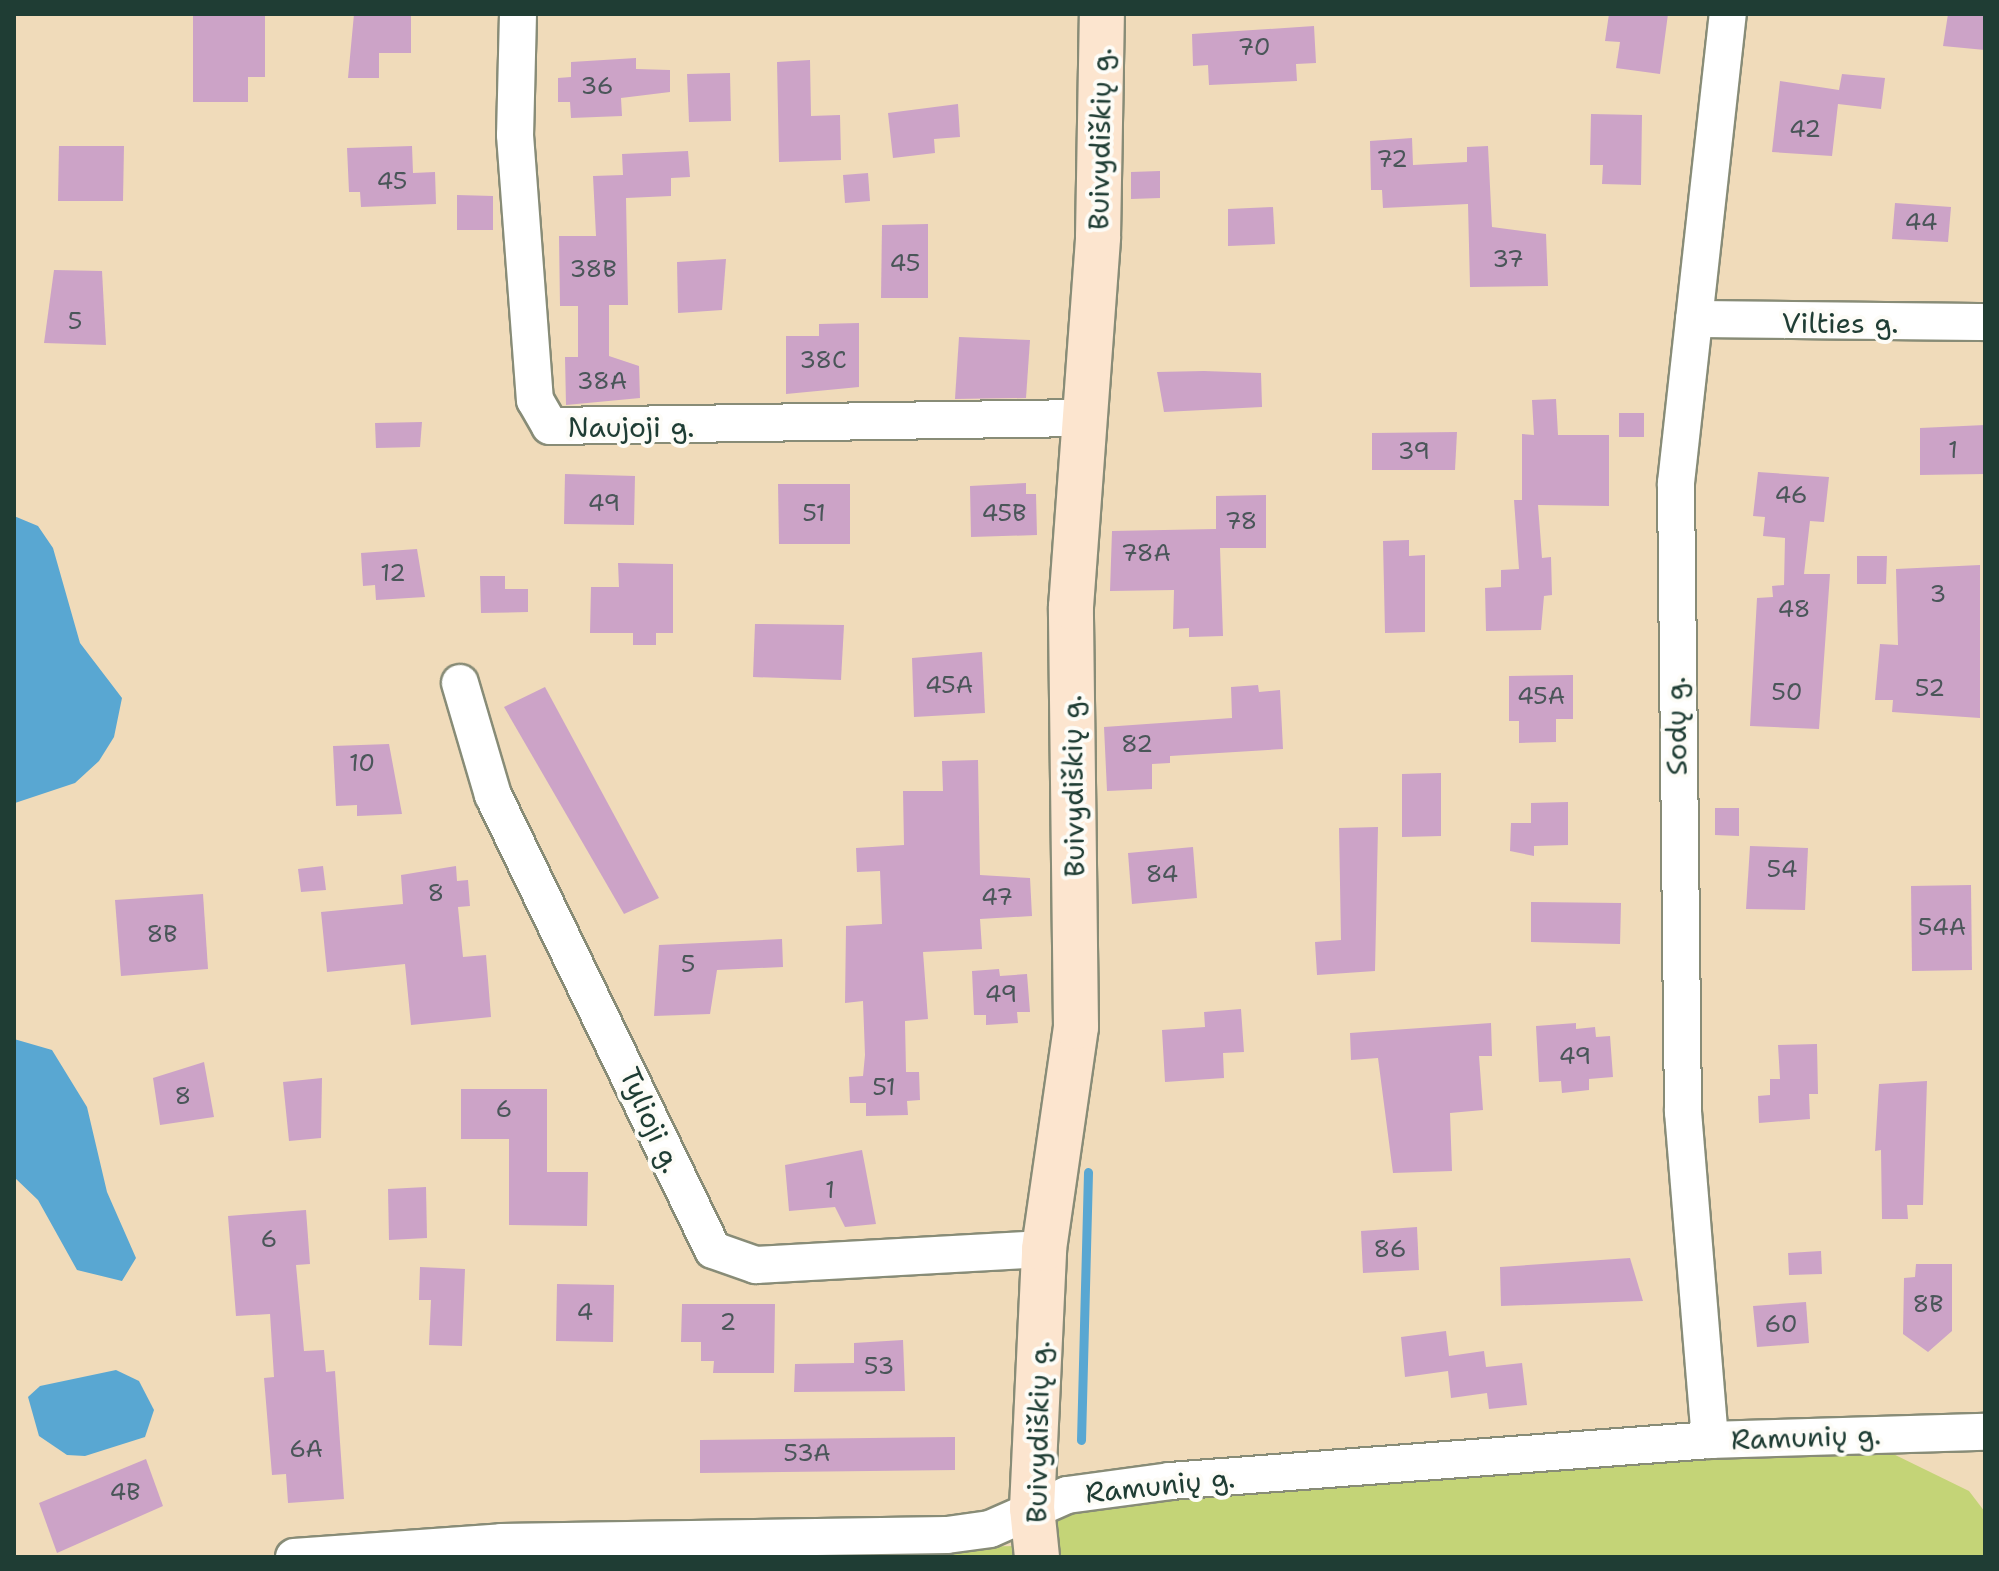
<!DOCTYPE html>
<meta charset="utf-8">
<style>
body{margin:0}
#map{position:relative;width:1999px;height:1571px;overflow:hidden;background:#f0dbba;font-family:"Shantell Sans",sans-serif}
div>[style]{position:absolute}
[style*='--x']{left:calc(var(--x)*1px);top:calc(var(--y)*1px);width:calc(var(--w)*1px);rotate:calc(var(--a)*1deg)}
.green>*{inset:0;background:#c4d477}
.water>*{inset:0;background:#59a7d2}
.stream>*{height:9px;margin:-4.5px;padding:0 4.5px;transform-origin:4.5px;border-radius:4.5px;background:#59a7d2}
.building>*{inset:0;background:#cca3c7}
.roads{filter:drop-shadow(2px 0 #888c77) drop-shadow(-2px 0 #888c77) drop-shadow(0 2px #888c77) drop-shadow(0 -2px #888c77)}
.street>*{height:36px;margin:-18px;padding:0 18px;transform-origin:18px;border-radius:18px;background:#fff}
.secondary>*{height:44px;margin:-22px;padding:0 22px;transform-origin:22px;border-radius:22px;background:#fce5cf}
span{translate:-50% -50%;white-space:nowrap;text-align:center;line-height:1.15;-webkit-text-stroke:8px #fdfcf7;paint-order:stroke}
.number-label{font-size:24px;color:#4a5659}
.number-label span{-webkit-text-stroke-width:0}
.street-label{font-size:28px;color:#1f3d34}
.frame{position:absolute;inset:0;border:16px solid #1f3d34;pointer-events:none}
</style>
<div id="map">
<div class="green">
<div style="clip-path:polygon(1883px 1449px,1969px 1491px,1985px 1512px,1985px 1557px,1055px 1557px,1050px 1526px,1083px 1506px,1414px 1476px)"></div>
<div style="clip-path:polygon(1022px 1546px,1025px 1557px,456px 1557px,505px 1554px)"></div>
</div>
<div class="water">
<div style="clip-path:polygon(14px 516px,38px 526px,53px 548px,80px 643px,122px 698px,114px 737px,99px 761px,75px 783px,15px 803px)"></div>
<div style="clip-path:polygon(14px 1039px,52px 1050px,87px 1107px,107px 1192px,136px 1258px,122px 1281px,77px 1270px,38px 1200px,14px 1177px)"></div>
<div style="clip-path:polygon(116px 1370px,139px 1381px,154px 1410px,145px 1437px,85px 1456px,67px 1455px,39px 1436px,28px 1397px,40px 1386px)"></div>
</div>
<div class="stream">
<div style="--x:1081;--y:1440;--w:268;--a:-88.5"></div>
</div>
<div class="building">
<div style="clip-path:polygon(193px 14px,265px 14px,265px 77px,248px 77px,248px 102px,193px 102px)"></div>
<div style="clip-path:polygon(354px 14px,411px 14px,411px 53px,379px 53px,379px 78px,348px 78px)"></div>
<div style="clip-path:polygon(1609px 14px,1668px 14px,1660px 74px,1616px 68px,1620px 42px,1605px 41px)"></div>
<div style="clip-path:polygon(1948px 14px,1985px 14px,1985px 50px,1943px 46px)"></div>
<div style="clip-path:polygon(1314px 26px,1316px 63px,1296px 64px,1297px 81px,1209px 85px,1208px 65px,1193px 66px,1192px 34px)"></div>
<div style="clip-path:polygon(636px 58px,636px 69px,670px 70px,670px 92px,621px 98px,622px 116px,571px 118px,570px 102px,558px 102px,558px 78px,571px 77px,571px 62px)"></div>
<div style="clip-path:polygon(810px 60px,811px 116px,840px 115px,841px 160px,779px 162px,777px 62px)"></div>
<div style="clip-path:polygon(730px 73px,731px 121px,689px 122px,687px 74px)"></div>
<div style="clip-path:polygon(1842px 74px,1885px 78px,1881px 109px,1838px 104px,1832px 156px,1772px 152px,1780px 81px,1839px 90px)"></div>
<div style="clip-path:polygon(958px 104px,960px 137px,934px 139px,935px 153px,893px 158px,888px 113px)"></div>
<div style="clip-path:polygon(1591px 114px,1642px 115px,1641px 185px,1602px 184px,1603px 165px,1590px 165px)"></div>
<div style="clip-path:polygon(1412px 138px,1413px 165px,1467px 162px,1467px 147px,1488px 146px,1492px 227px,1546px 234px,1548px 286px,1470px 287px,1468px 204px,1383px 208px,1382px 190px,1371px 190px,1370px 141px)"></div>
<div style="clip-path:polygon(59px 146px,124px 146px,123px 201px,58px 201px)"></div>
<div style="clip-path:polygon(412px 146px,413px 173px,435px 172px,436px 204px,361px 207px,360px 192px,349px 192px,347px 148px)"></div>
<div style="clip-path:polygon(688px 151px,690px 177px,671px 178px,671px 196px,626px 198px,628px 305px,609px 305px,609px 356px,639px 366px,640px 398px,566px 405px,565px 357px,578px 357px,578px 306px,560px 306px,559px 236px,596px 236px,593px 176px,623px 175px,622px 154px)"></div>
<div style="clip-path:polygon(1160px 171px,1160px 198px,1131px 199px,1131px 172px)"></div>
<div style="clip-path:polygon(868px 173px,870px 201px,845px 203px,843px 175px)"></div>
<div style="clip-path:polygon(457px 195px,493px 196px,493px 230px,457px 230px)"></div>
<div style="clip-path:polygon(1895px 203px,1951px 207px,1948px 242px,1892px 239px)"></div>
<div style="clip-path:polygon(1273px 207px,1275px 244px,1228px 246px,1228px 209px)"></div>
<div style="clip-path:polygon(928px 224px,928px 298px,881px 298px,882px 225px)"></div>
<div style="clip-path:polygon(726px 259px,722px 310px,678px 313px,677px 262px)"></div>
<div style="clip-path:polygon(54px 270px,102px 271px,106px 345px,44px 343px)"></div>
<div style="clip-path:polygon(859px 323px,859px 387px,786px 394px,786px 336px,819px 336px,819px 324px)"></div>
<div style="clip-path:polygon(959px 337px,1030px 340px,1026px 398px,955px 399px)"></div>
<div style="clip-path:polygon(1204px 371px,1261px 373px,1262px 407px,1164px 412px,1157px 372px)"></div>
<div style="clip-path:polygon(1556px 399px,1558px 435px,1609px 435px,1609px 506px,1538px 505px,1542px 558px,1551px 557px,1552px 595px,1544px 596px,1541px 630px,1486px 631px,1485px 588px,1501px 587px,1501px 570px,1519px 569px,1514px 500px,1522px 500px,1522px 434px,1534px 435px,1532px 400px)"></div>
<div style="clip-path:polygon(1619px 413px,1644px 413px,1644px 437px,1619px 437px)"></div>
<div style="clip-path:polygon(422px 422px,420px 447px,376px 448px,375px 423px)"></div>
<div style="clip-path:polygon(1985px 425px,1985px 474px,1920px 475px,1920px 428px)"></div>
<div style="clip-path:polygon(1457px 432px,1455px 470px,1372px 470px,1372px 433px)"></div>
<div style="clip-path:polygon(1758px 472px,1829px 477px,1824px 522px,1810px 521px,1804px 574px,1830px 574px,1819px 729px,1750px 726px,1757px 598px,1773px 597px,1772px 586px,1784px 585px,1785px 538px,1763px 536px,1765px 517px,1753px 516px)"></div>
<div style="clip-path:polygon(565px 474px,635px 476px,634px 525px,564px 524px)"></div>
<div style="clip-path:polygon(1026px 483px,1026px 494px,1036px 494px,1037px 535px,971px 537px,970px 486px)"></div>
<div style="clip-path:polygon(778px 484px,850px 484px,850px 544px,779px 544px)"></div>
<div style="clip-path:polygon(1266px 495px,1266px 548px,1220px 548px,1223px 636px,1189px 637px,1189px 628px,1173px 629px,1174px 590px,1110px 591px,1112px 531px,1216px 529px,1216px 496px)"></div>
<div style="clip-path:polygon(1409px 540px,1409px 556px,1425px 555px,1425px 632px,1385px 633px,1383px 541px)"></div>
<div style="clip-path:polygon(417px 549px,425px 597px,376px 600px,375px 585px,363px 586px,361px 553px)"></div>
<div style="clip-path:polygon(1857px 556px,1887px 556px,1886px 584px,1857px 584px)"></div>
<div style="clip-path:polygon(618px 563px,673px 564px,673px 633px,656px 633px,656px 645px,633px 645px,633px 633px,590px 633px,591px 587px,619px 587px)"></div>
<div style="clip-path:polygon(1980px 565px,1980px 718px,1892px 712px,1893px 700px,1875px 700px,1880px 644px,1898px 645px,1896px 569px)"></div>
<div style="clip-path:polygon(480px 576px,505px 576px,505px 589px,528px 589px,528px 612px,481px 613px)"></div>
<div style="clip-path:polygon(755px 624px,844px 625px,841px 680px,753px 677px)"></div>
<div style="clip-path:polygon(982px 652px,985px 713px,914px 717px,912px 658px)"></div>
<div style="clip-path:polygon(1573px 675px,1573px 719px,1556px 719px,1556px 742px,1519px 743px,1519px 721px,1509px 721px,1509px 676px)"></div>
<div style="clip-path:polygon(1258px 685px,1259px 692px,1280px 690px,1283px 749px,1170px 756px,1170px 763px,1152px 764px,1152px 789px,1107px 791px,1104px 727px,1232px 718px,1231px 687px)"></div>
<div style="clip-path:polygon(545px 687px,659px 898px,624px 914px,504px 707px)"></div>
<div style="clip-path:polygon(389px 744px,402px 814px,357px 816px,357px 805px,336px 806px,333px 746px)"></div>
<div style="clip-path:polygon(978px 760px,980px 875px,1030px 878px,1032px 916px,980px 919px,982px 949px,923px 952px,928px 1019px,905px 1021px,906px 1072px,919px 1072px,920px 1100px,907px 1101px,908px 1115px,866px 1116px,866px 1103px,850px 1103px,849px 1077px,863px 1076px,865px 1055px,863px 1001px,845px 1003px,846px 926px,882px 924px,880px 871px,857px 872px,856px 848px,904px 845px,903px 791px,943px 791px,942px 761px)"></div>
<div style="clip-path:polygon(1441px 773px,1441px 836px,1402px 837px,1402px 774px)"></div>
<div style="clip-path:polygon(1568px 802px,1568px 845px,1534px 846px,1534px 856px,1510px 851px,1511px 823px,1531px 823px,1531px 803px)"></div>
<div style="clip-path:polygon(1715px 808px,1739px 808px,1739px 836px,1715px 835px)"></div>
<div style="clip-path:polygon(1378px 827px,1375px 971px,1317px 975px,1315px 942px,1341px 940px,1339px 828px)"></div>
<div style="clip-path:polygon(1750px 846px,1808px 848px,1805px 910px,1746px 909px)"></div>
<div style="clip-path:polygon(1193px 847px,1197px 898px,1132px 904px,1128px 853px)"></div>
<div style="clip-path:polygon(323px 866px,326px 890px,301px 892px,298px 869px)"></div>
<div style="clip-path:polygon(456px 866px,457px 881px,468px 880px,470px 906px,458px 907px,463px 957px,486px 955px,491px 1017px,411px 1025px,405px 964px,327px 972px,321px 912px,403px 904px,401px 875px)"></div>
<div style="clip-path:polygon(1971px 885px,1972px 970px,1912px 971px,1911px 886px)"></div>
<div style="clip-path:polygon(203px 894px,208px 969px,121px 976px,115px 900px)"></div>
<div style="clip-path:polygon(1531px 902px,1621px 903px,1620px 944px,1531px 942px)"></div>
<div style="clip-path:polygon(782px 939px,783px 967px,717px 970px,710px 1014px,654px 1016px,659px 945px)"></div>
<div style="clip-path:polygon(999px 969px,1000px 976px,1027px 974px,1030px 1012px,1017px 1012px,1018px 1023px,986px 1025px,986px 1015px,974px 1015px,972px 971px)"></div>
<div style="clip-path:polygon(1241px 1009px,1244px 1052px,1223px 1053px,1224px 1078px,1165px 1082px,1162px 1030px,1205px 1027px,1204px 1012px)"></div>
<div style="clip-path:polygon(1491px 1023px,1492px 1056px,1479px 1056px,1483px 1110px,1450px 1113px,1452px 1171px,1393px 1173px,1378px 1058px,1351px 1060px,1350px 1033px)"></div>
<div style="clip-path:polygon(1576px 1023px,1576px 1029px,1595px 1027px,1596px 1037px,1610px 1036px,1613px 1077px,1589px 1079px,1589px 1090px,1562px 1093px,1561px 1081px,1539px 1082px,1536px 1026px)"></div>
<div style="clip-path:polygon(1817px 1044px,1818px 1094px,1809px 1094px,1810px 1119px,1759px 1123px,1758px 1096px,1770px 1095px,1770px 1079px,1780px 1079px,1778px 1045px)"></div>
<div style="clip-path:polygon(204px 1062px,214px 1117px,160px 1125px,153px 1078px)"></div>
<div style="clip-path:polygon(322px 1078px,321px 1138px,289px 1141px,283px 1082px)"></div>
<div style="clip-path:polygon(1927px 1081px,1923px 1205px,1907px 1205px,1908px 1219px,1882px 1219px,1881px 1150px,1875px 1151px,1879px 1084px)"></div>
<div style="clip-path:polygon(461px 1089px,547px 1089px,547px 1172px,588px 1172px,587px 1226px,509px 1225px,509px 1139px,461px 1139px)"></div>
<div style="clip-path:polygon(862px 1150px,876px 1224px,845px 1227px,835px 1207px,789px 1211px,785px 1165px)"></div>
<div style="clip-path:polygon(426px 1187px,427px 1238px,389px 1240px,388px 1189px)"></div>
<div style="clip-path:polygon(306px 1210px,310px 1264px,296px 1265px,304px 1351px,324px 1350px,326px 1372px,335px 1371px,344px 1499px,288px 1503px,286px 1474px,272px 1475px,264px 1378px,274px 1377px,270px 1314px,236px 1316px,228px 1216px)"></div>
<div style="clip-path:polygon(1417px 1227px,1419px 1270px,1363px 1273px,1361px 1231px)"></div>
<div style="clip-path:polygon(1821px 1251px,1822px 1274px,1789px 1275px,1788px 1253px)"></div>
<div style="clip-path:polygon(1630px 1258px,1643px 1301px,1501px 1306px,1500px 1267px)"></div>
<div style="clip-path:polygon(1916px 1264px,1952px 1264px,1952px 1331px,1928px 1352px,1903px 1334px,1904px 1278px,1915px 1277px)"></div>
<div style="clip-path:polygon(420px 1267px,465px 1269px,462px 1346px,429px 1345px,431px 1300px,419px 1300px)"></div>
<div style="clip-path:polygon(557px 1284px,614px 1285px,613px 1342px,556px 1341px)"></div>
<div style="clip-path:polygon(1806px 1302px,1809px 1343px,1757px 1347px,1753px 1306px)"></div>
<div style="clip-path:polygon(682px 1304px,775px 1304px,774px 1373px,713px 1373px,714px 1361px,701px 1361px,701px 1342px,681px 1342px)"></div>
<div style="clip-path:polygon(1446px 1331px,1449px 1356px,1484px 1351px,1486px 1367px,1522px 1363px,1527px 1405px,1489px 1409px,1487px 1393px,1451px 1398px,1448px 1371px,1405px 1377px,1401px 1337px)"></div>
<div style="clip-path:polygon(903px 1340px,905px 1391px,794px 1392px,795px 1364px,854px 1363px,854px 1343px)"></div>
<div style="clip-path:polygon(955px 1437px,955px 1470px,700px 1473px,700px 1440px)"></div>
<div style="clip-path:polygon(146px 1459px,163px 1506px,57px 1553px,39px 1503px)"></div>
</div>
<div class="roads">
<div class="street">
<div style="--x:518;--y:14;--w:121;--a:91.4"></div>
<div style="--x:515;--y:135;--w:266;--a:85.7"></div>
<div style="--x:535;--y:400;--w:30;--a:60"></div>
<div style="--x:550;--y:426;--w:531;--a:-0.86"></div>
<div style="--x:1694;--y:319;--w:291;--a:0.6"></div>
<div style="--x:460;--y:683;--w:117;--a:73.6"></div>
<div style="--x:493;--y:795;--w:505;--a:64.2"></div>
<div style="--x:713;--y:1250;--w:46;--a:19.2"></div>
<div style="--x:756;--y:1265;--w:288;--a:-3.2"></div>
<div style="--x:1710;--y:1440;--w:329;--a:-94.7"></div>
<div style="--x:1683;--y:1112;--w:629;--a:-90.64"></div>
<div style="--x:1676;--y:483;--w:472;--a:-83.7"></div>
<div style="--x:294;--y:1557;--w:208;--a:-4.1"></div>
<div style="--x:501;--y:1542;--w:446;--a:-0.9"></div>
<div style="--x:947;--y:1535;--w:43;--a:-7.9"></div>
<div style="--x:990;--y:1529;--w:84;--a:-23.8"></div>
<div style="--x:1067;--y:1495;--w:104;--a:-7.7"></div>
<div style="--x:1170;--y:1481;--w:542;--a:-4.34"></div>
<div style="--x:1710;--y:1440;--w:275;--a:-1.7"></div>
</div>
<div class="secondary">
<div style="--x:1037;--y:1557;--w:49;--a:-95.8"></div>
<div style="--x:1032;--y:1508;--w:259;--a:-87.3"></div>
<div style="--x:1044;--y:1249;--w:224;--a:-81.8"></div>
<div style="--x:1076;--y:1027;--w:420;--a:-90.7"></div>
<div style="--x:1071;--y:607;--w:371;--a:-85.8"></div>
<div style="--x:1098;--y:237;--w:223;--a:-89"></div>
</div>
</div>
<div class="number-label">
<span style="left:1254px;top:48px">70</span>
<span style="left:597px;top:87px">36</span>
<span style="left:1805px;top:130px">42</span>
<span style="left:1392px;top:160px">72</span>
<span style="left:392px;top:182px">45</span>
<span style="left:1921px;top:223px">44</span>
<span style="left:1508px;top:260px">37</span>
<span style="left:905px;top:264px">45</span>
<span style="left:593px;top:270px">38B</span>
<span style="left:75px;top:322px">5</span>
<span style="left:823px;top:361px">38C</span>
<span style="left:602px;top:382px">38A</span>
<span style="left:1953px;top:451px">1</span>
<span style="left:1414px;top:452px">39</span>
<span style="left:1791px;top:496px">46</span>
<span style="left:604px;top:504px">49</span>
<span style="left:814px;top:514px">51</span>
<span style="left:1004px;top:514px">45B</span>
<span style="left:1241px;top:522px">78</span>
<span style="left:1146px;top:554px">78A</span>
<span style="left:393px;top:574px">12</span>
<span style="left:1938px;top:595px">3</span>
<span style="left:1794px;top:610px">48</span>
<span style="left:949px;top:686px">45A</span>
<span style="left:1930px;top:689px">52</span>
<span style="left:1787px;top:693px">50</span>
<span style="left:1541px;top:697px">45A</span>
<span style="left:1137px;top:745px">82</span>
<span style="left:362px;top:764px">10</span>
<span style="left:1782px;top:870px">54</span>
<span style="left:1162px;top:875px">84</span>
<span style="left:436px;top:894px">8</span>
<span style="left:997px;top:898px">47</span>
<span style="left:1942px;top:928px">54A</span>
<span style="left:162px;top:935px">8B</span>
<span style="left:688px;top:965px">5</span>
<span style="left:1001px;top:995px">49</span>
<span style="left:1575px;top:1057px">49</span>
<span style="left:884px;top:1088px">51</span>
<span style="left:183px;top:1097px">8</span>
<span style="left:504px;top:1110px">6</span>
<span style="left:830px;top:1191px">1</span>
<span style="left:269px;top:1240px">6</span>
<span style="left:1390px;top:1250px">86</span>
<span style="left:1928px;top:1305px">8B</span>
<span style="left:585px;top:1313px">4</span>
<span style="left:728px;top:1323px">2</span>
<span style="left:1781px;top:1325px">60</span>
<span style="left:879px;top:1367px">53</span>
<span style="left:306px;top:1450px">6A</span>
<span style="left:807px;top:1454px">53A</span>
<span style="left:125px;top:1493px">4B</span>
</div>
<div class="street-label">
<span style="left:1100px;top:139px;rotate:-89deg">Buivydiškių g.</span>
<span style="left:1840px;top:323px">Vilties g.</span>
<span style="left:631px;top:427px">Naujoji g.</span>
<span style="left:1676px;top:726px;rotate:-91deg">Sodų g.</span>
<span style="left:1073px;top:786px;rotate:-91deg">Buivydiškių g.</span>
<span style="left:651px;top:1120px;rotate:66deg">Tylioji g.</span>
<span style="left:1038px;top:1432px;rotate:-89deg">Buivydiškių g.</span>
<span style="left:1806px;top:1437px;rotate:-2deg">Ramunių g.</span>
<span style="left:1160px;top:1485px;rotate:-6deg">Ramunių g.</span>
</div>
<div class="frame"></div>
</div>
